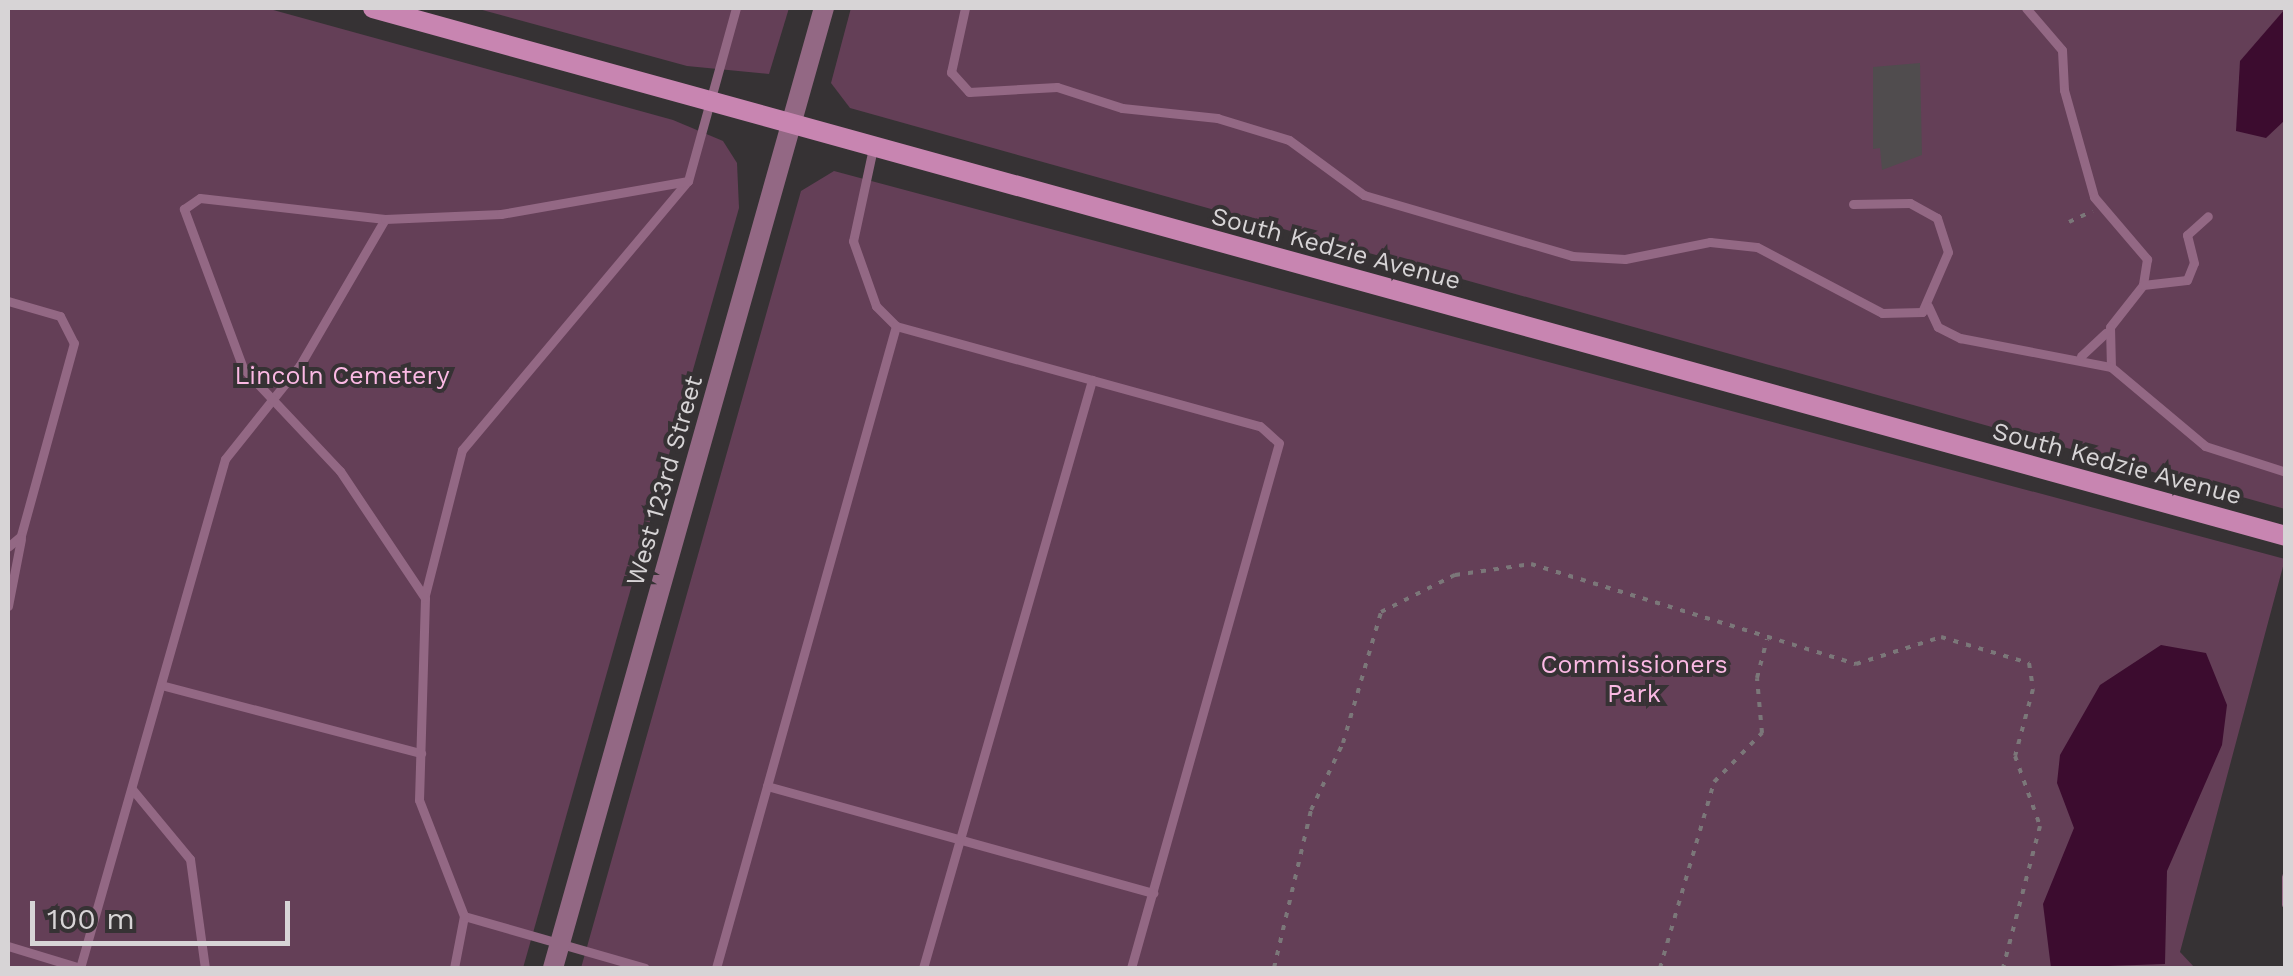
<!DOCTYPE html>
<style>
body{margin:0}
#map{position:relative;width:2293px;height:976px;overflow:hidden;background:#363234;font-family:"Work Sans",sans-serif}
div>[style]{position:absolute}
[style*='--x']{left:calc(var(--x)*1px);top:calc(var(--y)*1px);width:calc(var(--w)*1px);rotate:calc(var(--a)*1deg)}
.green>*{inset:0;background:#643f57}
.water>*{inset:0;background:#3c0c2f}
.building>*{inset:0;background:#504c4e}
.path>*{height:4px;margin-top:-2px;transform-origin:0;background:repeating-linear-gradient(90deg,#7b7779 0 5px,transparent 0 13px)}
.service>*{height:9px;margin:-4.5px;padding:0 4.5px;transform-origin:4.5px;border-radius:4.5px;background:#936884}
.tertiary>*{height:20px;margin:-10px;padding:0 10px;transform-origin:10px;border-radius:10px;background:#936884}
.secondary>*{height:20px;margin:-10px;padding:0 10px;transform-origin:10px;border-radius:10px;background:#c885b1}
span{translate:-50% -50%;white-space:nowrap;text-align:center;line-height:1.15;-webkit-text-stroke:8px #363234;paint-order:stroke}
.street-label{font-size:25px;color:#d7d4d6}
.park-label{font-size:25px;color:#fbb9e4}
.frame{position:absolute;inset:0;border:10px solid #d7d4d6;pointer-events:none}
.scale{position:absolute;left:30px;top:901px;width:260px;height:45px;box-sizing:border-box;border:5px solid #d7d4d6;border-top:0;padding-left:12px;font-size:30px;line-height:35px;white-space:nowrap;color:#d7d4d6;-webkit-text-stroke:8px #363234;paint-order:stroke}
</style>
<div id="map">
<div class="green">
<div style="clip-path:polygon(8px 8px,266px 8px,673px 120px,723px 141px,737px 163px,739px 208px,523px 968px,8px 968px)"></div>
<div style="clip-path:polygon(475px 8px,789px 8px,769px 74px,687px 66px)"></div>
<div style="clip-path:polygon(851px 8px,2285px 8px,2285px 509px,850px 108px,831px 83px)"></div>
<div style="clip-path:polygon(834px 171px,2285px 559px,2180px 952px,2195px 968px,581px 968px,801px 191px)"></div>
</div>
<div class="water">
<div style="clip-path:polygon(2285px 9px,2285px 120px,2266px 138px,2236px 131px,2240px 61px)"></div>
<div style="clip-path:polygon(2161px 645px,2206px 653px,2227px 705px,2222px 745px,2167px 871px,2165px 964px,2051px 968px,2043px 904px,2074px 828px,2057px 783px,2060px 755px,2100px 685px)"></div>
</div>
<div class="building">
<div style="clip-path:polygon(1920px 63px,1922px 155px,1882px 170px,1880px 148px,1873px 149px,1873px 67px)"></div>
</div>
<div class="path">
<div style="--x:2069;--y:222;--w:26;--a:-25"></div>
<div style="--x:1274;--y:968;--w:162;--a:-76.8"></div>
<div style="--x:1311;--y:810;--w:74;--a:-64.5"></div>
<div style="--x:1343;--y:743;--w:136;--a:-73.8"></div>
<div style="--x:1381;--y:612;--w:83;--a:-26.6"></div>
<div style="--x:1455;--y:575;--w:77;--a:-8.2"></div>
<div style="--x:1531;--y:564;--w:340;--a:17.1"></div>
<div style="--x:1856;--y:664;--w:89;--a:-17.6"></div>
<div style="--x:1941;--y:637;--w:92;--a:16.5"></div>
<div style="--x:2029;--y:663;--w:26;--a:81"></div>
<div style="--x:2033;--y:689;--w:69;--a:105"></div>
<div style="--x:2015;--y:756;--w:74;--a:70.3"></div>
<div style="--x:2040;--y:826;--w:147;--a:104.6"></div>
<div style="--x:1660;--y:968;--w:194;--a:-73.8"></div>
<div style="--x:1714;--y:782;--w:69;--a:-45.6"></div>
<div style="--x:1762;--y:733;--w:55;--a:-95.2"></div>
<div style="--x:1757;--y:678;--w:40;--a:-75.6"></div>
</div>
<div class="service">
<div style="--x:965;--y:8;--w:66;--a:102.3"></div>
<div style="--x:951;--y:72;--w:27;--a:48"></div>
<div style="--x:969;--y:92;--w:88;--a:-3.3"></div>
<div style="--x:1057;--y:87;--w:68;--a:17.9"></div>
<div style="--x:1122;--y:108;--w:96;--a:6"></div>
<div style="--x:1217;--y:118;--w:75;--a:17"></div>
<div style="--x:1289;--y:140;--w:93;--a:36.3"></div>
<div style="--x:1364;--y:195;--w:217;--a:16.3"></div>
<div style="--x:1572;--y:256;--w:53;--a:3.2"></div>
<div style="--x:1625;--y:259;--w:87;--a:-11.3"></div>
<div style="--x:1710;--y:242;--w:47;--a:6.1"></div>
<div style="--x:1757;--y:247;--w:141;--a:27.8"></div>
<div style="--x:1882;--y:313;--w:40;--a:-1.4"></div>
<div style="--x:1922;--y:312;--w:65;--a:-66.6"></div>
<div style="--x:1948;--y:252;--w:36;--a:-108"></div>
<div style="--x:1937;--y:218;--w:31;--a:-151"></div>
<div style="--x:1910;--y:203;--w:57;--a:179"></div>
<div style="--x:2026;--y:8;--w:55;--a:49.4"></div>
<div style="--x:2062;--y:50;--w:40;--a:87.1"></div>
<div style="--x:2064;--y:90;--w:111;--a:74.3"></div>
<div style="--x:2094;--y:197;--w:82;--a:49.5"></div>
<div style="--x:2147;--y:259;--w:26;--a:99"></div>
<div style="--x:2143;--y:285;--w:53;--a:128.2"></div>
<div style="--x:2110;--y:327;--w:40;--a:88.6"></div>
<div style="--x:873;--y:148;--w:95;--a:102.1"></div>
<div style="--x:853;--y:241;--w:69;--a:70.5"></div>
<div style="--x:876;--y:306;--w:28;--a:45"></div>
<div style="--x:896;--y:326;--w:377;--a:15.4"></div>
<div style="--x:1260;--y:426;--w:25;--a:42"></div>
<div style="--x:1279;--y:443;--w:545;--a:105.74"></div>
<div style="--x:2143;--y:285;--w:44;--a:-6.5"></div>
<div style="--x:2187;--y:280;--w:18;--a:-68"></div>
<div style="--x:2194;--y:263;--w:29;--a:-104"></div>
<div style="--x:2187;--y:235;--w:28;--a:-42"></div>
<div style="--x:8;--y:301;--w:54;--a:16.1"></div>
<div style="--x:60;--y:316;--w:30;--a:63"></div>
<div style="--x:74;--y:343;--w:200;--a:105.4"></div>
<div style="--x:21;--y:536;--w:17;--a:140"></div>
<div style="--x:1928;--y:306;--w:23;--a:65"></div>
<div style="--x:1938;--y:327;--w:25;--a:27"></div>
<div style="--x:1960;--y:338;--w:154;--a:10.9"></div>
<div style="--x:2111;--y:367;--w:123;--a:40"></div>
<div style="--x:2205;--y:446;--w:85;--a:17.8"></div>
<div style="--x:2081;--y:356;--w:34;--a:-43"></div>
<div style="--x:425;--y:595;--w:150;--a:-75.7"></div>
<div style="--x:462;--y:450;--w:351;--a:-50"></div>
<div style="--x:688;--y:181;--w:180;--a:-74.5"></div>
<div style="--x:8;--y:606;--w:68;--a:-79"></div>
<div style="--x:161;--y:685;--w:269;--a:14.7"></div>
<div style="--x:767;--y:786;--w:401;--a:15.5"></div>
<div style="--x:132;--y:789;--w:91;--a:50.4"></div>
<div style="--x:190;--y:859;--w:110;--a:82.2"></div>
<div style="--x:2286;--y:877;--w:27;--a:90"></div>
<div style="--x:464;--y:916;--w:188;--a:16"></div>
<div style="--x:8;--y:946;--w:75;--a:17"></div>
<div style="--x:80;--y:968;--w:529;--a:-74.1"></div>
<div style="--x:225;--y:459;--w:120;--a:-51.4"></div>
<div style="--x:300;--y:365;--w:169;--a:-59.8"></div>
<div style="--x:454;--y:968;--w:53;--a:-79.1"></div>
<div style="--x:464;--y:916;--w:124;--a:-111.2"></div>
<div style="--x:419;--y:800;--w:202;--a:-88.3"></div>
<div style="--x:425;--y:598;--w:153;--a:-123.8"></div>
<div style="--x:340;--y:471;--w:141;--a:-133.3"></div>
<div style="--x:243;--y:368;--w:170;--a:-110.4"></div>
<div style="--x:184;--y:209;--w:19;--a:-35"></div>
<div style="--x:200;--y:198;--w:186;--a:6.5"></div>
<div style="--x:385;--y:219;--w:116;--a:-2.5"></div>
<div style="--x:501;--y:214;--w:190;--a:-10"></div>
<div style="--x:716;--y:968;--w:667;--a:-74.34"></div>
<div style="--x:923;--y:968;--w:612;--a:-73.96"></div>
</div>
<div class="tertiary">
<div style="--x:553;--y:968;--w:998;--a:-74.24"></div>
</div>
<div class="secondary">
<div style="--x:373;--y:8;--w:1985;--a:15.43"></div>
</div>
<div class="street-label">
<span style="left:1336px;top:249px;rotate:15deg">South Kedzie Avenue</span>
<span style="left:2117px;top:464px;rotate:15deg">South Kedzie Avenue</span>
<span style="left:665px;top:481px;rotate:-74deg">West 123rd Street</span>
</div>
<div class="park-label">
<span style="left:342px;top:376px">Lincoln Cemetery</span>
<span style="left:1634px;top:680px">Commissioners<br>Park</span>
</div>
<div class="frame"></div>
<div class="scale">100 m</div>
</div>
